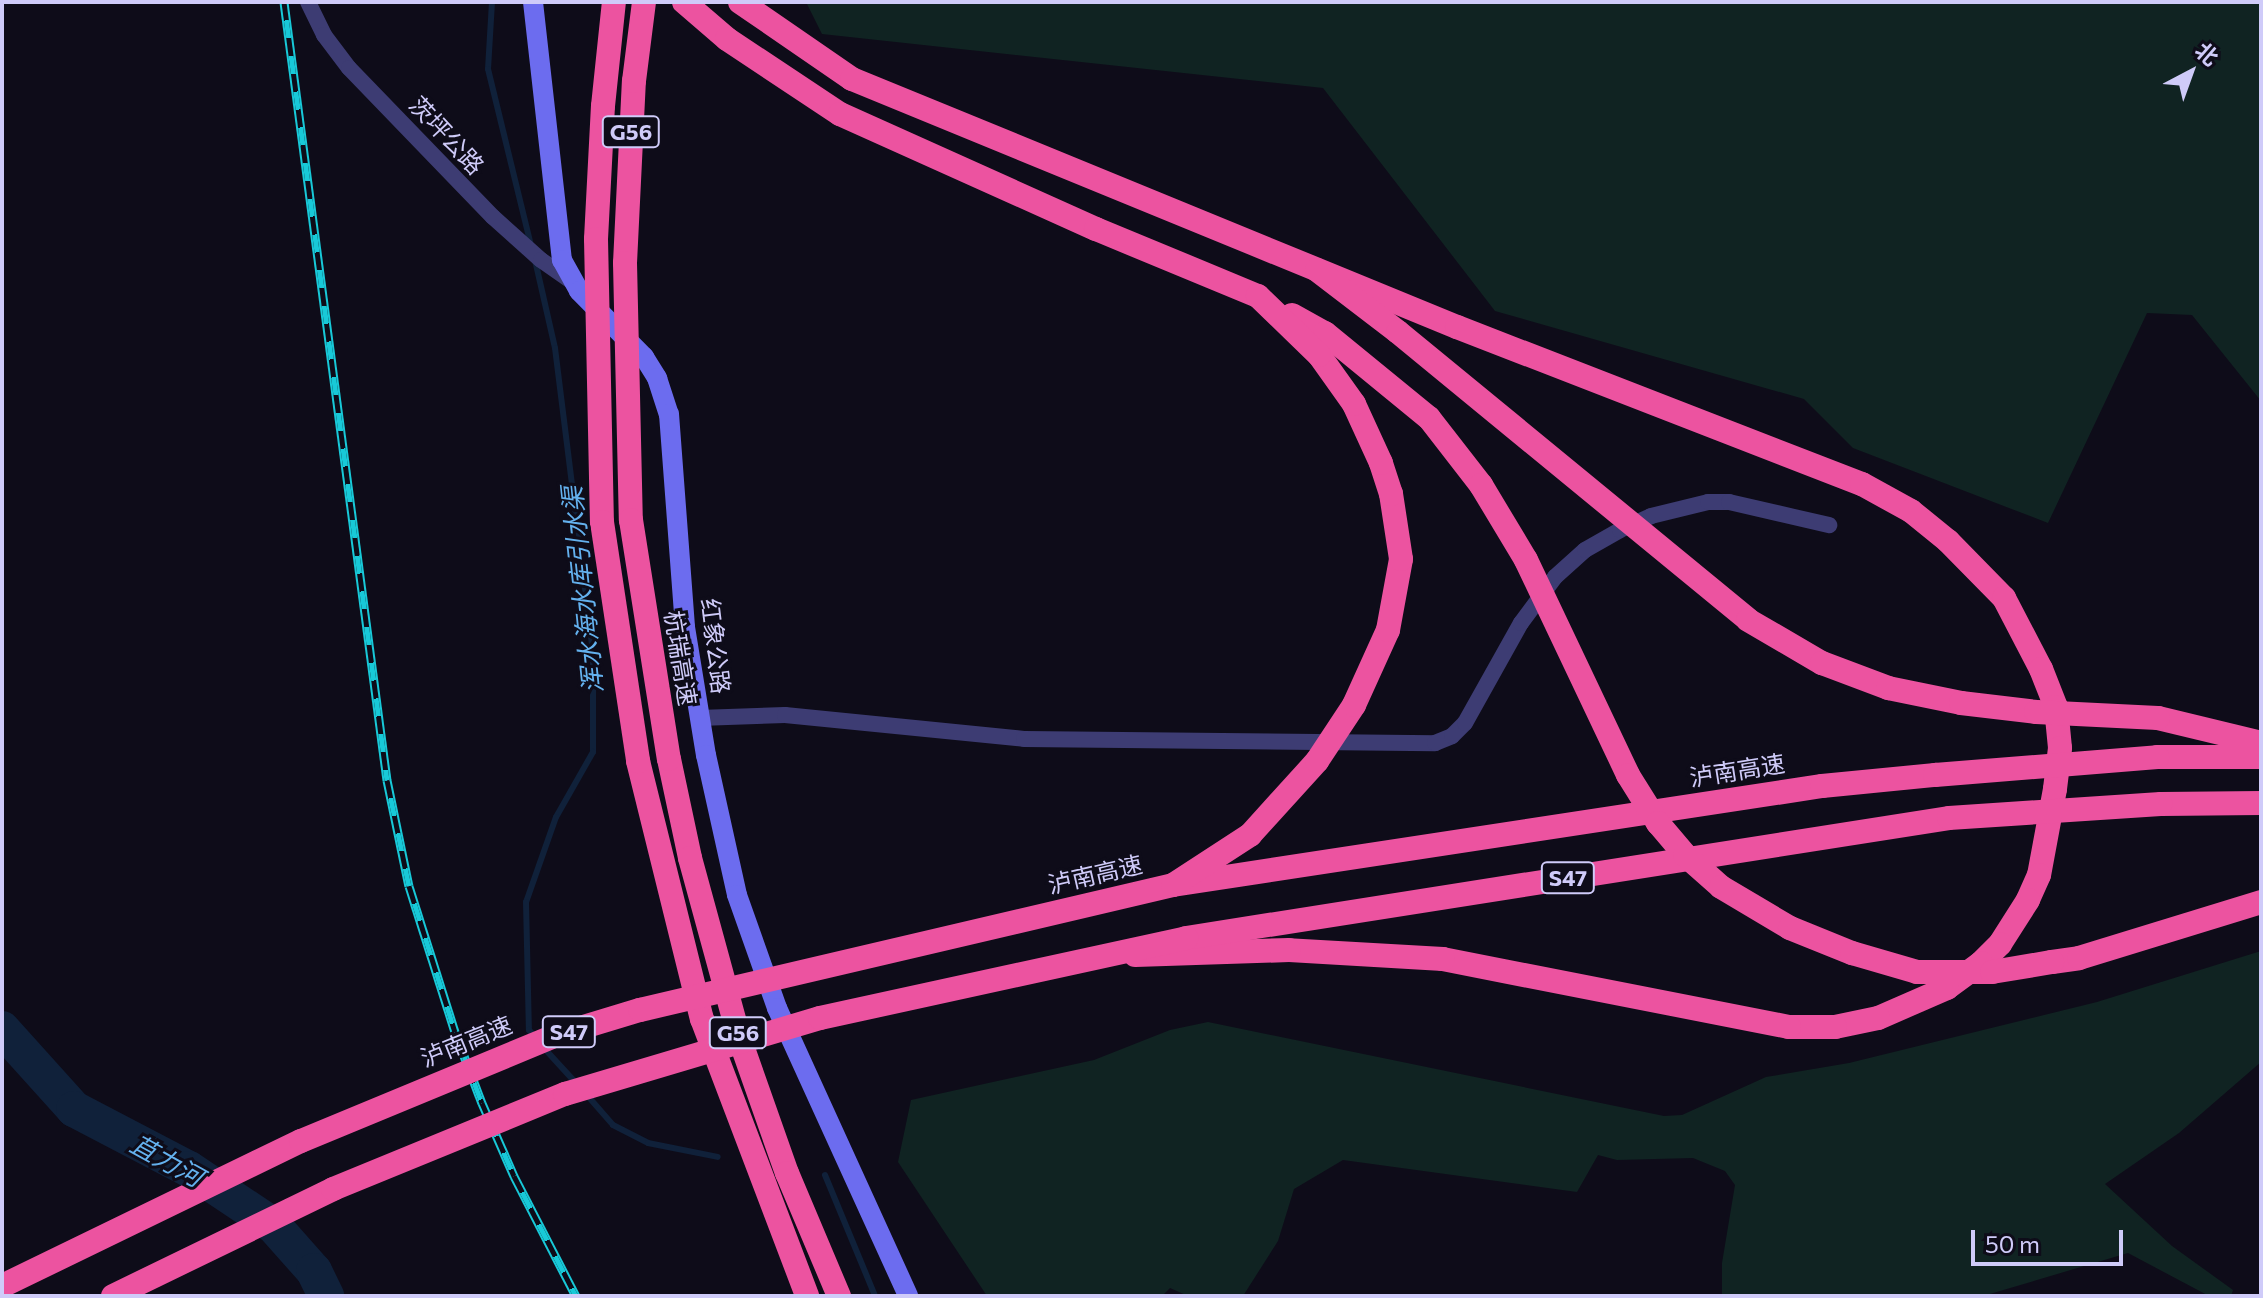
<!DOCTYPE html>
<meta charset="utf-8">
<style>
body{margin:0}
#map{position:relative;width:2263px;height:1298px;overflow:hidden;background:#0e0c19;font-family:Commissioner,"Noto Sans SC",sans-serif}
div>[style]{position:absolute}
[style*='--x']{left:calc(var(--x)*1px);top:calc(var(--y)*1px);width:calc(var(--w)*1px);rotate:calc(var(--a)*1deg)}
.green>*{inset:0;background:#102322}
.stream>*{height:6px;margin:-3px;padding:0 3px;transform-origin:3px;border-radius:3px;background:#10213a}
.river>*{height:36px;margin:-18px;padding:0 18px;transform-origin:18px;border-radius:18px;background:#10213a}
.minor>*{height:16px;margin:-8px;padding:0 8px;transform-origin:8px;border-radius:8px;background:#3d3c73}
.secondary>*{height:20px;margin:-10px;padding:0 10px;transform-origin:10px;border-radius:10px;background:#6c6cef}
.motorway>*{height:24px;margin:-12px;padding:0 12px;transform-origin:12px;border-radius:12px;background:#ec53a0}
.rail>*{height:9px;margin-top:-4.5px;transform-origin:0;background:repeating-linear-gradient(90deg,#0e0c19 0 18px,#18c9d8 0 36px);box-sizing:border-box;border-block:2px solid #18c9d8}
.motorway-bridge>*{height:24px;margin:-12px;padding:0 12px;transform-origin:12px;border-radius:12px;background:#ec53a0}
span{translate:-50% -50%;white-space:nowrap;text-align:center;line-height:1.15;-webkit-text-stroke:6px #0e0c19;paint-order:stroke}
.shield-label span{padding:2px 6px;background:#0e0c19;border:2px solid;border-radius:6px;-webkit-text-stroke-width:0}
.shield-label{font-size:22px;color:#cfcbf9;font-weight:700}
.street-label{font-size:24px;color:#cfcbf9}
.water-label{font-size:26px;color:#64b1ee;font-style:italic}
.frame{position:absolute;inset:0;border:4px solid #cfcbf9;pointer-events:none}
.north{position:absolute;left:2151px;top:32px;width:80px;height:80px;-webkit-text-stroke:6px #0e0c19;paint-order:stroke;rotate:41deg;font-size:22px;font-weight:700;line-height:32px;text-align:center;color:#cfcbf9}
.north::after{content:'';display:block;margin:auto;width:28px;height:36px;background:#cfcbf9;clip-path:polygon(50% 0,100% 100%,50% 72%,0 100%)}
.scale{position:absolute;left:1971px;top:1230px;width:152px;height:36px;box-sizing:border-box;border:4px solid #cfcbf9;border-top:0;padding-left:10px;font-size:24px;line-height:28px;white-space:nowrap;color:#cfcbf9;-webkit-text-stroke:6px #0e0c19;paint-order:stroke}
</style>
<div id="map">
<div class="green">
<div style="clip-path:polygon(806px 2px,2261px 2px,2261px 401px,2192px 315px,2147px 313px,2048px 523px,1853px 448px,1804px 399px,1495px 311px,1323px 88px,822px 34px)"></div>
<div style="clip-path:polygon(2261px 951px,2261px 1062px,2179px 1133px,2105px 1184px,2172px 1246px,2233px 1290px,2231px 1296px,2209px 1296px,2128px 1253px,1983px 1296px,1722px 1296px,1722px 1263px,1735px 1185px,1725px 1171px,1693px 1158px,1617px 1160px,1598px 1155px,1577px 1192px,1343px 1160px,1294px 1189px,1278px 1241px,1243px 1296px,1188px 1296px,1170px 1288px,1162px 1296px,987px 1296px,898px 1162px,911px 1100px,1094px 1060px,1170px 1030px,1208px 1022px,1664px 1116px,1682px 1115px,1766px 1077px,1849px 1063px,2097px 1002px)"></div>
</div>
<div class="stream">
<div style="--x:492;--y:2;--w:67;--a:93.4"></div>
<div style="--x:488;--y:69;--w:181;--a:76.3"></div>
<div style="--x:535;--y:260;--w:90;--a:77.2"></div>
<div style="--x:555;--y:348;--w:306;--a:82.9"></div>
<div style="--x:593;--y:652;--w:100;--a:90"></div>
<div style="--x:593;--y:752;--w:75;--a:119.6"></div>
<div style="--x:556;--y:817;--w:90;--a:109.4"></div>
<div style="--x:526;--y:902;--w:128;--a:88.7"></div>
<div style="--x:529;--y:1030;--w:11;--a:49"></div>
<div style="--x:543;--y:1047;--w:49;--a:47.5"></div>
<div style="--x:586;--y:1094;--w:41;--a:48.9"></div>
<div style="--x:613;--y:1125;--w:39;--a:27"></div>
<div style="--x:648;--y:1143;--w:71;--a:11.3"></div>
<div style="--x:825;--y:1175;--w:131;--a:67.5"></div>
</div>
<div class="river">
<div style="--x:2;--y:1029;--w:108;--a:48"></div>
<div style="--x:74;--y:1109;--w:130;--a:27.6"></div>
<div style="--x:189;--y:1169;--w:102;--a:33.8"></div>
<div style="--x:274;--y:1226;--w:60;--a:48.4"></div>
<div style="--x:314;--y:1271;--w:28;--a:64"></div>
</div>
<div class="minor">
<div style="--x:308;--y:2;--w:37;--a:64"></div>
<div style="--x:324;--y:35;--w:41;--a:52.9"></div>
<div style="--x:349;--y:68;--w:207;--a:46"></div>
<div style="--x:493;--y:217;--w:64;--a:41.9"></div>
<div style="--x:541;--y:260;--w:38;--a:35"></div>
<div style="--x:699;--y:718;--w:86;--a:-2"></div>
<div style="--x:785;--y:715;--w:240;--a:5.7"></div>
<div style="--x:1024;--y:739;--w:411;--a:0.6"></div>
<div style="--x:1435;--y:743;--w:18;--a:-22"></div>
<div style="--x:1452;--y:736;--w:18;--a:-45"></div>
<div style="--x:1465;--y:723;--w:115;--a:-60.8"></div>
<div style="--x:1521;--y:623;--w:57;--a:-53.5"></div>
<div style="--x:1555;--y:577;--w:40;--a:-42"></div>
<div style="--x:1585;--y:550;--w:40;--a:-29.7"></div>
<div style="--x:1620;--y:530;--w:34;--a:-24"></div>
<div style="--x:1651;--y:516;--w:59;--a:-13.8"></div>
<div style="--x:1708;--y:502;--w:21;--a:0"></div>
<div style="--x:1729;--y:502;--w:103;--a:13"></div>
</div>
<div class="secondary">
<div style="--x:533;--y:2;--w:260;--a:83.6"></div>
<div style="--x:562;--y:260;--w:35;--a:61"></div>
<div style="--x:579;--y:291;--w:93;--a:45.4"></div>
<div style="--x:644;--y:357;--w:25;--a:58"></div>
<div style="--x:657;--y:378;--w:38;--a:72"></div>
<div style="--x:669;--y:414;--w:214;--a:85.7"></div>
<div style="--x:685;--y:627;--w:130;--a:80.7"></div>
<div style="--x:706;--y:755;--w:143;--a:77.5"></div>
<div style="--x:737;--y:895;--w:120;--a:70.5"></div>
<div style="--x:777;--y:1008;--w:316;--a:65.5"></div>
</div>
<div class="motorway">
<div style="--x:684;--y:2;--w:57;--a:40.7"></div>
<div style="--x:727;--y:39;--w:136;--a:33.6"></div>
<div style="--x:840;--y:114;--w:281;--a:24.2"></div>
<div style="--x:1096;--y:229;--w:175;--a:22.5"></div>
<div style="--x:740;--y:2;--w:136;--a:34.5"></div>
<div style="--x:852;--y:79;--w:654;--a:22.29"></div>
<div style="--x:1457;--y:327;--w:434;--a:21.2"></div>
<div style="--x:1862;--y:484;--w:56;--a:28.9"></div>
<div style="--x:1911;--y:511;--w:48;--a:39"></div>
<div style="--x:1948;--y:541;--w:80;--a:45.5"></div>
<div style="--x:2004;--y:598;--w:80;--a:62.5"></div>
<div style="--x:2041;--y:669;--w:41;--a:68.5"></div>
<div style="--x:2056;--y:707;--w:41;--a:84.4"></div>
<div style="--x:2060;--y:748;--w:41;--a:97"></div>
<div style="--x:2055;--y:789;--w:87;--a:100.5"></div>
<div style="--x:2039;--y:875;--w:27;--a:114"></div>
<div style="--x:2028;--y:900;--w:52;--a:122.5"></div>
<div style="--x:2000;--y:944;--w:27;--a:135"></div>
<div style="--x:1981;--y:963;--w:42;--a:143.7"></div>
<div style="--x:1947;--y:988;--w:75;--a:156.5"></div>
<div style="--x:1878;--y:1018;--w:44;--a:168.2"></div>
<div style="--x:1835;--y:1027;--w:46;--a:180"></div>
<div style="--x:1789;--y:1027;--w:353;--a:-168.9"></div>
<div style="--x:1443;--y:959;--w:154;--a:-176.7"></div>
<div style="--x:1289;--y:950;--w:154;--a:178.1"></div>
<div style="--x:596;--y:239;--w:133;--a:-87"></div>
<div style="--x:603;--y:106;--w:105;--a:-84"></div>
<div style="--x:625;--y:263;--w:182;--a:-87.2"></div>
<div style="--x:634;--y:81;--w:80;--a:-82.8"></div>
<div style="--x:2158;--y:718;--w:106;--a:13.6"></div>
<div style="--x:2157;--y:757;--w:104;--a:0"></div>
<div style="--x:669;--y:759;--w:101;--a:78"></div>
<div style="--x:690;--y:858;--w:186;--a:74.7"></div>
<div style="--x:739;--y:1037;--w:144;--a:70.6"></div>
<div style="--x:787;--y:1173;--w:134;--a:67.1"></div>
<div style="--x:638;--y:761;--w:266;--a:76.1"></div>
<div style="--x:702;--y:1019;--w:296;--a:69.2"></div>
<div style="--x:2161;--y:804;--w:100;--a:-0.6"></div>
<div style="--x:1173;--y:885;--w:657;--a:-8.67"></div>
<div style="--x:1822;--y:786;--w:114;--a:-5.6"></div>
<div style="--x:1186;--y:938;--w:772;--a:-8.94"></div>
<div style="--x:2052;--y:962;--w:27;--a:-8"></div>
<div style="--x:2079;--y:958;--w:190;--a:-17.1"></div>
</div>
<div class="rail">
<div style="--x:284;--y:2;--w:785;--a:82.46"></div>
<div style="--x:387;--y:780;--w:108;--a:78.3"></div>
<div style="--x:409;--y:886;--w:153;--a:72.5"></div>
<div style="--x:455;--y:1032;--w:76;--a:69.2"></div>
<div style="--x:482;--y:1103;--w:80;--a:66.3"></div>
<div style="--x:514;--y:1176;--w:135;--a:62.7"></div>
</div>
<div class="motorway-bridge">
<div style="--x:596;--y:239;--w:283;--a:88.8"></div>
<div style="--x:602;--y:522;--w:242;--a:81.4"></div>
<div style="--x:625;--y:263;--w:257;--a:88.7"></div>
<div style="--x:631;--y:520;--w:242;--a:81"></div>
<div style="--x:1317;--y:270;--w:102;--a:37.4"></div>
<div style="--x:1398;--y:332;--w:453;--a:39.4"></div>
<div style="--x:1748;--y:620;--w:86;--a:30.2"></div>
<div style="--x:1822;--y:663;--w:71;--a:20.7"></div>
<div style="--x:1888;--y:688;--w:75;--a:11.6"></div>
<div style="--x:1961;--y:703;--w:76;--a:6.8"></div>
<div style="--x:2036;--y:712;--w:122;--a:2.8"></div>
<div style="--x:1292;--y:315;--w:38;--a:29"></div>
<div style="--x:1325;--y:333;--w:134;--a:39.3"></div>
<div style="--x:1429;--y:418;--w:85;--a:52.2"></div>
<div style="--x:1481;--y:485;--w:87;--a:59"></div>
<div style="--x:1526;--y:560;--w:238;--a:64.6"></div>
<div style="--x:1628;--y:775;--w:57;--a:58"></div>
<div style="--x:1658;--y:823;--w:42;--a:49.8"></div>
<div style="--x:1685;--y:855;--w:48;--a:41.6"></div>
<div style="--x:1721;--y:887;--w:80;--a:30.7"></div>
<div style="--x:1790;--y:928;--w:67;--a:22"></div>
<div style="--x:1852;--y:953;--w:68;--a:16.3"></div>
<div style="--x:1917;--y:972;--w:75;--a:0"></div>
<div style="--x:1992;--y:972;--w:61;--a:-9.5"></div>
<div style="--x:1935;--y:775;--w:223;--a:-4.6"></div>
<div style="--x:1949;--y:818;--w:212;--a:-3.8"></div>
<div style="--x:2;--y:1286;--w:332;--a:-25.9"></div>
<div style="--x:301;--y:1141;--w:277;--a:-22.5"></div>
<div style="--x:557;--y:1035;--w:87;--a:-16.8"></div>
<div style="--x:640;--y:1010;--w:547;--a:-13.2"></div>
<div style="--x:1173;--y:885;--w:92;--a:-33"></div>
<div style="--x:1250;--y:835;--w:100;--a:-47.8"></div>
<div style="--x:1317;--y:761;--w:67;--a:-56.5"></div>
<div style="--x:1354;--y:705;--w:82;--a:-65.6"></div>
<div style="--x:1388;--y:630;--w:72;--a:-79.6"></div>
<div style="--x:1401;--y:559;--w:66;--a:-98.7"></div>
<div style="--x:1391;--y:494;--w:33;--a:-108"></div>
<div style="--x:1381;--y:463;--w:65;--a:-114.6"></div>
<div style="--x:1354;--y:404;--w:60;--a:-125.5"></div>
<div style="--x:1319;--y:355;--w:85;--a:-136"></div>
<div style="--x:113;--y:1296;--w:245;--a:-25.9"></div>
<div style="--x:333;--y:1189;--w:251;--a:-22.3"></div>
<div style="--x:565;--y:1094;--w:266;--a:-16.6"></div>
<div style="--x:820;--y:1018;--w:375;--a:-12.3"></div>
</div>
<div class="shield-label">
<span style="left:631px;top:132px">G56</span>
<span style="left:1568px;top:878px">S47</span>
<span style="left:569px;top:1032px">S47</span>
<span style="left:738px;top:1033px">G56</span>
</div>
<div class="street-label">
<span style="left:447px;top:135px;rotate:47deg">茨坪公路</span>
<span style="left:716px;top:646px;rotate:83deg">红象公路</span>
<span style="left:681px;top:658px;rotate:81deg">杭瑞高速</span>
<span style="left:1737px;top:770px;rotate:-9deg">泸南高速</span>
<span style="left:1095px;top:874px;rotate:-13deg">泸南高速</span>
<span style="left:466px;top:1041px;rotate:-22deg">泸南高速</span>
</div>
<div class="water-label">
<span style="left:582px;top:590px;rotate:-96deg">浑水海水库引水渠</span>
<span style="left:167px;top:1160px;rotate:29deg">苴力河</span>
</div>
<div class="frame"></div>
<div class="north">北</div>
<div class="scale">50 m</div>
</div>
